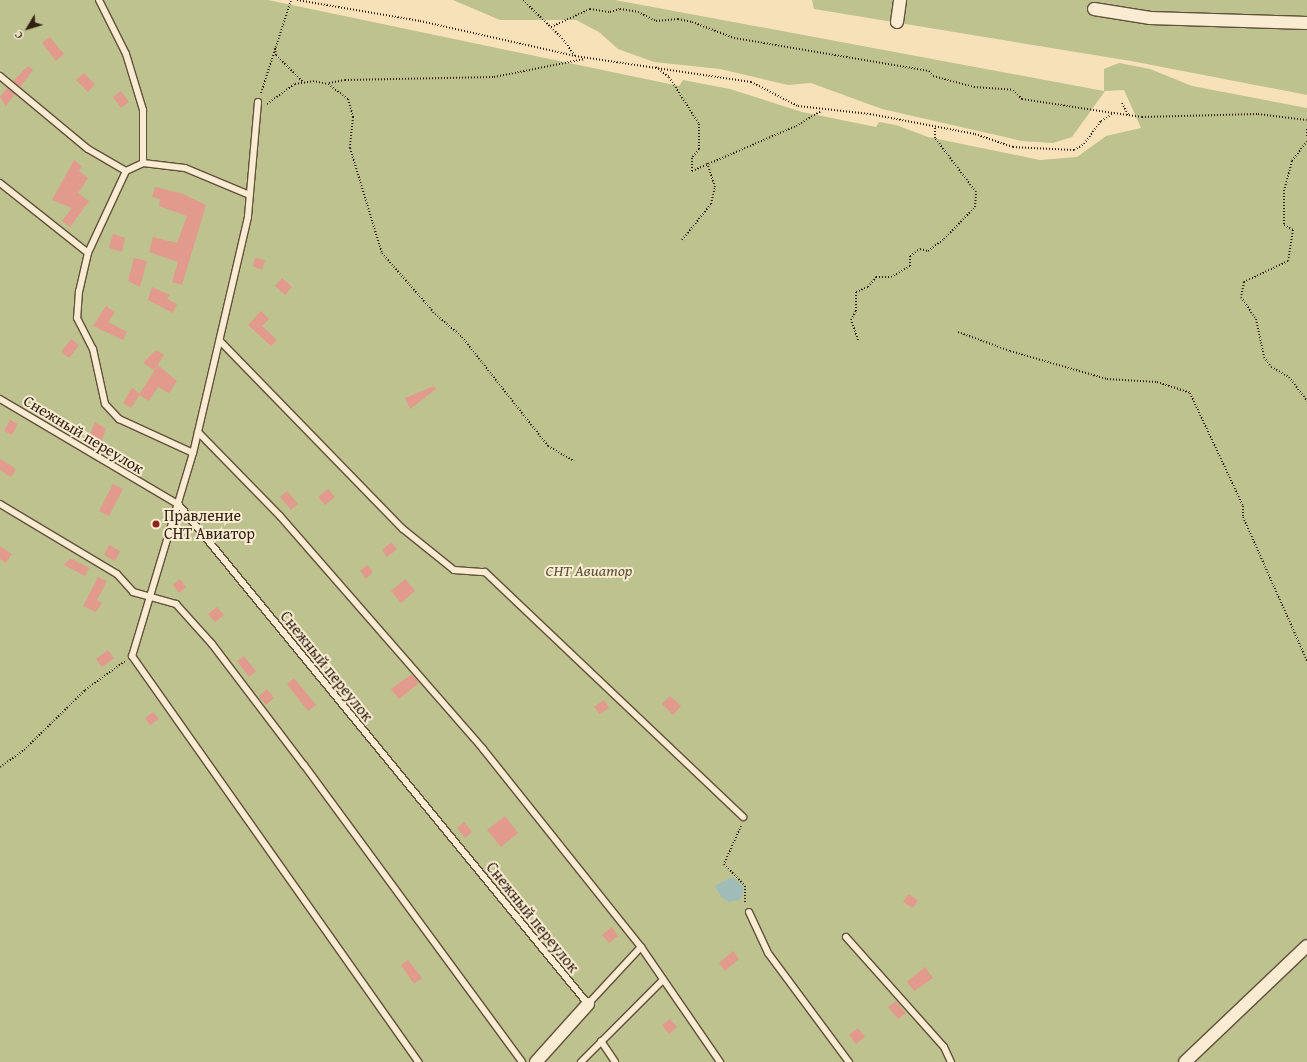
<!DOCTYPE html>
<meta charset="utf-8">
<style>
body{margin:0}
#map{position:relative;width:1307px;height:1062px;overflow:hidden;background:#f6e1b9;font-family:"Gentium Book Plus",serif}
div>[style]{position:absolute}
[style*='--x']{left:calc(var(--x)*1px);top:calc(var(--y)*1px);width:calc(var(--w)*1px);rotate:calc(var(--a)*1deg)}
.green>*{inset:0;background:#bdc28f}
.water>*{inset:0;background:#9fbcb8}
.building>*{inset:0;background:#e29a8c}
.path>*{height:2px;margin-top:-1px;transform-origin:0;background:repeating-linear-gradient(90deg,#312011 0 1px,transparent 0 3px)}
.roads{filter:drop-shadow(1px 0 #62503b) drop-shadow(-1px 0 #62503b) drop-shadow(0 1px #62503b) drop-shadow(0 -1px #62503b)}
.service>*{height:6px;margin:-3px;padding:0 3px;transform-origin:3px;border-radius:3px;background:#f9ecd2}
.minor>*{height:12px;margin:-6px;padding:0 6px;transform-origin:6px;border-radius:6px;background:#f9ecd2}
.dots>*{width:11px;height:11px;translate:-50% -50%;box-sizing:border-box;border:2px solid #f9ecd2;border-radius:50%}
span{translate:-50% -50%;white-space:nowrap;text-align:center;line-height:1.15;-webkit-text-stroke:4px #f9ecd2;paint-order:stroke}
.street-label{font-size:16px;color:#312011}
.poi-label{font-size:16px;color:#312011}
.left{translate:0 -50%;text-align:left}
.park-label{font-size:16px;color:#5b5137;font-style:italic}
.north{position:absolute;left:8px;top:8px;width:40px;height:40px;-webkit-text-stroke:3px #f9ecd2;paint-order:stroke;rotate:232deg;font-size:11px;font-weight:700;line-height:16px;text-align:center;color:#312011}
.north::after{content:'';display:block;margin:auto;width:14px;height:18px;background:#312011;clip-path:polygon(50% 0,100% 100%,50% 72%,0 100%)}
</style>
<div id="map">
<div class="green">
<div style="clip-path:polygon(0 0,268px 0,679px 86px,683px 80px,730px 89px,802px 112px,876px 127px,879px 122px,896px 125px,928px 137px,1040px 160px,1077px 157px,1106px 136px,1141px 128px,1124px 90px,1105px 91px,1072px 137px,1053px 143px,1022px 141px,882px 109px,811px 83px,788px 85px,720px 69px,654px 62px,618px 49px,599px 32px,576px 20px,500px 20px,453px 0,615px 0,1104px 91px,1104px 69px,1119px 63px,1150px 69px,1192px 86px,1307px 108px,1307px 1062px,0 1062px)"></div>
<div style="clip-path:polygon(812px 0,1307px 0,1307px 95px,1131px 61px,814px 9px)"></div>
</div>
<div class="water">
<div style="clip-path:polygon(732px 877px,743px 886px,743px 893px,740px 900px,729px 902px,722px 898px,715px 886px)"></div>
</div>
<div class="building">
<div style="clip-path:polygon(50px 37px,64px 54px,56px 61px,42px 43px)"></div>
<div style="clip-path:polygon(28px 66px,33px 70px,20px 87px,13px 81px)"></div>
<div style="clip-path:polygon(84px 73px,95px 84px,88px 92px,76px 80px)"></div>
<div style="clip-path:polygon(7px 88px,15px 94px,6px 106px,0 97px)"></div>
<div style="clip-path:polygon(121px 91px,129px 102px,121px 108px,113px 97px)"></div>
<div style="clip-path:polygon(74px 160px,82px 166px,79px 171px,88px 178px,78px 193px,89px 201px,70px 227px,62px 221px,72px 208px,52px 200px)"></div>
<div style="clip-path:polygon(155px 187px,183px 194px,206px 205px,182px 285px,172px 282px,178px 262px,149px 252px,153px 237px,177px 243px,187px 216px,159px 206px,160px 199px,152px 197px)"></div>
<div style="clip-path:polygon(113px 234px,125px 238px,122px 252px,109px 248px)"></div>
<div style="clip-path:polygon(134px 258px,147px 261px,140px 287px,128px 281px)"></div>
<div style="clip-path:polygon(255px 258px,265px 260px,262px 270px,253px 266px)"></div>
<div style="clip-path:polygon(282px 278px,292px 287px,285px 295px,275px 286px)"></div>
<div style="clip-path:polygon(152px 287px,170px 295px,167px 299px,177px 304px,173px 313px,148px 300px)"></div>
<div style="clip-path:polygon(106px 306px,115px 312px,108px 322px,127px 332px,123px 340px,93px 326px)"></div>
<div style="clip-path:polygon(261px 311px,269px 319px,262px 326px,277px 340px,271px 346px,248px 325px)"></div>
<div style="clip-path:polygon(71px 339px,79px 345px,69px 358px,61px 352px)"></div>
<div style="clip-path:polygon(156px 350px,164px 355px,154px 370px,143px 363px)"></div>
<div style="clip-path:polygon(158px 365px,177px 381px,169px 393px,158px 387px,149px 401px,139px 395px)"></div>
<div style="clip-path:polygon(434px 386px,436px 389px,410px 409px,405px 398px)"></div>
<div style="clip-path:polygon(132px 388px,140px 394px,131px 408px,123px 403px)"></div>
<div style="clip-path:polygon(10px 420px,18px 424px,12px 435px,4px 431px)"></div>
<div style="clip-path:polygon(95px 422px,106px 429px,97px 451px,86px 445px)"></div>
<div style="clip-path:polygon(0 459px,16px 469px,11px 477px,0 470px)"></div>
<div style="clip-path:polygon(113px 484px,123px 489px,109px 516px,99px 511px)"></div>
<div style="clip-path:polygon(328px 489px,335px 497px,325px 505px,318px 497px)"></div>
<div style="clip-path:polygon(287px 491px,298px 504px,291px 510px,280px 497px)"></div>
<div style="clip-path:polygon(391px 542px,397px 549px,387px 557px,382px 550px)"></div>
<div style="clip-path:polygon(109px 545px,120px 551px,115px 561px,104px 555px)"></div>
<div style="clip-path:polygon(0 546px,12px 554px,6px 563px,0 559px)"></div>
<div style="clip-path:polygon(70px 558px,89px 568px,85px 576px,64px 565px)"></div>
<div style="clip-path:polygon(367px 565px,373px 572px,366px 579px,360px 571px)"></div>
<div style="clip-path:polygon(98px 577px,107px 581px,97px 600px,102px 603px,96px 612px,83px 606px)"></div>
<div style="clip-path:polygon(180px 579px,186px 587px,179px 593px,173px 585px)"></div>
<div style="clip-path:polygon(405px 579px,415px 591px,401px 603px,391px 591px)"></div>
<div style="clip-path:polygon(217px 607px,224px 615px,215px 622px,208px 614px)"></div>
<div style="clip-path:polygon(108px 650px,114px 658px,102px 667px,96px 659px)"></div>
<div style="clip-path:polygon(244px 656px,256px 671px,249px 677px,237px 661px)"></div>
<div style="clip-path:polygon(412px 674px,419px 683px,399px 699px,391px 689px)"></div>
<div style="clip-path:polygon(294px 678px,316px 705px,308px 711px,287px 684px)"></div>
<div style="clip-path:polygon(267px 689px,274px 698px,266px 705px,259px 696px)"></div>
<div style="clip-path:polygon(670px 696px,681px 706px,673px 715px,662px 704px)"></div>
<div style="clip-path:polygon(604px 700px,609px 708px,600px 714px,594px 707px)"></div>
<div style="clip-path:polygon(153px 712px,159px 719px,150px 725px,145px 718px)"></div>
<div style="clip-path:polygon(505px 816px,518px 833px,501px 847px,487px 830px)"></div>
<div style="clip-path:polygon(464px 822px,472px 832px,465px 838px,457px 828px)"></div>
<div style="clip-path:polygon(908px 894px,918px 900px,913px 908px,903px 902px)"></div>
<div style="clip-path:polygon(612px 927px,618px 936px,609px 943px,602px 935px)"></div>
<div style="clip-path:polygon(733px 951px,739px 959px,725px 971px,719px 963px)"></div>
<div style="clip-path:polygon(408px 960px,422px 978px,414px 984px,401px 965px)"></div>
<div style="clip-path:polygon(925px 967px,933px 978px,914px 991px,907px 982px)"></div>
<div style="clip-path:polygon(896px 1001px,906px 1013px,898px 1019px,888px 1007px)"></div>
<div style="clip-path:polygon(670px 1019px,677px 1027px,669px 1034px,662px 1025px)"></div>
<div style="clip-path:polygon(858px 1028px,865px 1037px,856px 1044px,849px 1035px)"></div>
</div>
<div class="path">
<div style="--x:297;--y:0;--w:125;--a:9.7"></div>
<div style="--x:420;--y:21;--w:159;--a:12.7"></div>
<div style="--x:523;--y:0;--w:54;--a:44.3"></div>
<div style="--x:562;--y:38;--w:22;--a:54"></div>
<div style="--x:575;--y:56;--w:178;--a:8.4"></div>
<div style="--x:751;--y:82;--w:53;--a:27.1"></div>
<div style="--x:798;--y:106;--w:72;--a:6.3"></div>
<div style="--x:870;--y:114;--w:107;--a:10.8"></div>
<div style="--x:975;--y:134;--w:40;--a:18.9"></div>
<div style="--x:1013;--y:147;--w:61;--a:2.8"></div>
<div style="--x:1074;--y:150;--w:12;--a:-31"></div>
<div style="--x:1084;--y:144;--w:29;--a:-54"></div>
<div style="--x:1101;--y:121;--w:15;--a:-32"></div>
<div style="--x:1114;--y:113;--w:28;--a:8"></div>
<div style="--x:1142;--y:117;--w:116;--a:-1.5"></div>
<div style="--x:1258;--y:114;--w:49;--a:7"></div>
<div style="--x:551;--y:27;--w:43;--a:-24.8"></div>
<div style="--x:590;--y:9;--w:20;--a:9"></div>
<div style="--x:610;--y:12;--w:10;--a:-17"></div>
<div style="--x:620;--y:9;--w:18;--a:9"></div>
<div style="--x:638;--y:12;--w:20;--a:27"></div>
<div style="--x:656;--y:21;--w:22;--a:-5"></div>
<div style="--x:678;--y:19;--w:14;--a:12"></div>
<div style="--x:692;--y:22;--w:45;--a:20.9"></div>
<div style="--x:734;--y:38;--w:198;--a:9.6"></div>
<div style="--x:929;--y:71;--w:6;--a:51"></div>
<div style="--x:933;--y:76;--w:42;--a:15"></div>
<div style="--x:974;--y:87;--w:39;--a:4"></div>
<div style="--x:1013;--y:90;--w:13;--a:45"></div>
<div style="--x:1022;--y:99;--w:92;--a:8.7"></div>
<div style="--x:275;--y:48;--w:7;--a:82"></div>
<div style="--x:276;--y:55;--w:38;--a:45"></div>
<div style="--x:656;--y:67;--w:16;--a:38"></div>
<div style="--x:669;--y:77;--w:56;--a:57.4"></div>
<div style="--x:699;--y:124;--w:25;--a:90"></div>
<div style="--x:699;--y:149;--w:11;--a:128"></div>
<div style="--x:692;--y:158;--w:13;--a:90"></div>
<div style="--x:692;--y:171;--w:113;--a:-23.4"></div>
<div style="--x:796;--y:126;--w:29;--a:-31"></div>
<div style="--x:329;--y:83;--w:16;--a:-11"></div>
<div style="--x:345;--y:80;--w:149;--a:-1.2"></div>
<div style="--x:494;--y:77;--w:92;--a:-11.3"></div>
<div style="--x:261;--y:93;--w:98;--a:-72.1"></div>
<div style="--x:1122;--y:103;--w:15;--a:62"></div>
<div style="--x:267;--y:104;--w:34;--a:-36"></div>
<div style="--x:295;--y:84;--w:18;--a:-9"></div>
<div style="--x:313;--y:81;--w:15;--a:11"></div>
<div style="--x:328;--y:84;--w:25;--a:37"></div>
<div style="--x:348;--y:99;--w:19;--a:74"></div>
<div style="--x:353;--y:117;--w:31;--a:96"></div>
<div style="--x:350;--y:148;--w:110;--a:73.1"></div>
<div style="--x:382;--y:253;--w:81;--a:49"></div>
<div style="--x:435;--y:314;--w:35;--a:40"></div>
<div style="--x:462;--y:337;--w:139;--a:51.7"></div>
<div style="--x:548;--y:446;--w:30;--a:30"></div>
<div style="--x:1307;--y:129;--w:7;--a:90"></div>
<div style="--x:1307;--y:141;--w:25;--a:127"></div>
<div style="--x:1292;--y:161;--w:30;--a:105"></div>
<div style="--x:1284;--y:190;--w:35;--a:90"></div>
<div style="--x:1284;--y:225;--w:10;--a:29"></div>
<div style="--x:1293;--y:230;--w:31;--a:99"></div>
<div style="--x:1288;--y:261;--w:49;--a:154.5"></div>
<div style="--x:1244;--y:282;--w:15;--a:101"></div>
<div style="--x:1241;--y:297;--w:27;--a:56"></div>
<div style="--x:1256;--y:319;--w:39;--a:78"></div>
<div style="--x:1264;--y:357;--w:12;--a:55"></div>
<div style="--x:1271;--y:367;--w:21;--a:29"></div>
<div style="--x:1289;--y:377;--w:30;--a:53"></div>
<div style="--x:682;--y:240;--w:46;--a:-51.1"></div>
<div style="--x:711;--y:204;--w:17;--a:-77"></div>
<div style="--x:715;--y:187;--w:26;--a:-108"></div>
<div style="--x:958;--y:332;--w:55;--a:20.1"></div>
<div style="--x:1010;--y:351;--w:101;--a:16.1"></div>
<div style="--x:1107;--y:379;--w:50;--a:3.4"></div>
<div style="--x:1157;--y:382;--w:35;--a:18"></div>
<div style="--x:1190;--y:393;--w:125;--a:64.9"></div>
<div style="--x:1243;--y:506;--w:11;--a:90"></div>
<div style="--x:1243;--y:517;--w:158;--a:66"></div>
<div style="--x:858;--y:340;--w:21;--a:-109"></div>
<div style="--x:851;--y:320;--w:10;--a:-61"></div>
<div style="--x:856;--y:311;--w:19;--a:-90"></div>
<div style="--x:856;--y:292;--w:13;--a:-23"></div>
<div style="--x:868;--y:287;--w:13;--a:-51"></div>
<div style="--x:876;--y:277;--w:15;--a:0"></div>
<div style="--x:891;--y:277;--w:22;--a:-30"></div>
<div style="--x:910;--y:266;--w:10;--a:-90"></div>
<div style="--x:910;--y:256;--w:12;--a:-35"></div>
<div style="--x:920;--y:249;--w:8;--a:14"></div>
<div style="--x:928;--y:251;--w:20;--a:-37"></div>
<div style="--x:944;--y:239;--w:45;--a:-45.9"></div>
<div style="--x:975;--y:207;--w:15;--a:-86"></div>
<div style="--x:976;--y:192;--w:68;--a:-127.2"></div>
<div style="--x:935;--y:138;--w:10;--a:-90"></div>
<div style="--x:0;--y:767;--w:29;--a:-35"></div>
<div style="--x:24;--y:750;--w:86;--a:-44.5"></div>
<div style="--x:85;--y:690;--w:49;--a:-35.9"></div>
<div style="--x:741;--y:826;--w:42;--a:114.1"></div>
<div style="--x:724;--y:864;--w:30;--a:46"></div>
<div style="--x:745;--y:886;--w:18;--a:90"></div>
</div>
<div class="roads">
<div class="service">
<div style="--x:99;--y:0;--w:60;--a:63.4"></div>
<div style="--x:126;--y:54;--w:59;--a:73.1"></div>
<div style="--x:143;--y:110;--w:53;--a:90"></div>
<div style="--x:0;--y:76;--w:114;--a:39.7"></div>
<div style="--x:88;--y:149;--w:44;--a:30.1"></div>
<div style="--x:126;--y:171;--w:90;--a:114.9"></div>
<div style="--x:258;--y:102;--w:115;--a:95"></div>
<div style="--x:248;--y:217;--w:242;--a:103.1"></div>
<div style="--x:193;--y:453;--w:212;--a:106.7"></div>
<div style="--x:132;--y:656;--w:497;--a:54.8"></div>
<div style="--x:126;--y:171;--w:19;--a:-25"></div>
<div style="--x:143;--y:163;--w:42;--a:6.8"></div>
<div style="--x:185;--y:168;--w:70;--a:22.6"></div>
<div style="--x:0;--y:183;--w:112;--a:38.5"></div>
<div style="--x:88;--y:253;--w:39;--a:103"></div>
<div style="--x:79;--y:291;--w:27;--a:94"></div>
<div style="--x:77;--y:318;--w:35;--a:63"></div>
<div style="--x:93;--y:349;--w:56;--a:77.7"></div>
<div style="--x:105;--y:404;--w:21;--a:47"></div>
<div style="--x:119;--y:419;--w:81;--a:24.7"></div>
<div style="--x:220;--y:341;--w:262;--a:45.8"></div>
<div style="--x:403;--y:529;--w:65;--a:38.8"></div>
<div style="--x:454;--y:570;--w:31;--a:4"></div>
<div style="--x:485;--y:572;--w:356;--a:43.5"></div>
<div style="--x:0;--y:399;--w:208;--a:30.6"></div>
<div style="--x:179;--y:505;--w:645;--a:50.66"></div>
<div style="--x:588;--y:1004;--w:78;--a:-47.1"></div>
<div style="--x:198;--y:432;--w:117;--a:45.7"></div>
<div style="--x:280;--y:516;--w:309;--a:48.9"></div>
<div style="--x:483;--y:749;--w:253;--a:51.4"></div>
<div style="--x:641;--y:947;--w:140;--a:55.5"></div>
<div style="--x:0;--y:504;--w:136;--a:30.9"></div>
<div style="--x:117;--y:574;--w:24;--a:48"></div>
<div style="--x:133;--y:592;--w:45;--a:15.6"></div>
<div style="--x:176;--y:604;--w:54;--a:48"></div>
<div style="--x:212;--y:644;--w:152;--a:52.8"></div>
<div style="--x:304;--y:765;--w:368;--a:53.7"></div>
<div style="--x:749;--y:912;--w:45;--a:65.1"></div>
<div style="--x:768;--y:953;--w:136;--a:53.4"></div>
<div style="--x:846;--y:937;--w:147;--a:48.3"></div>
<div style="--x:944;--y:1047;--w:17;--a:65"></div>
<div style="--x:601;--y:1041;--w:25;--a:56"></div>
<div style="--x:581;--y:1062;--w:116;--a:-45"></div>
</div>
<div class="minor">
<div style="--x:1094;--y:9;--w:57;--a:9.1"></div>
<div style="--x:1150;--y:18;--w:157;--a:1.8"></div>
<div style="--x:897;--y:22;--w:22;--a:-82"></div>
<div style="--x:536;--y:1062;--w:78;--a:-48.1"></div>
<div style="--x:1185;--y:1062;--w:168;--a:-43.6"></div>
</div>
</div>
<div class="dots">
<div style="left:156px;top:524px;background:#8f2418"></div>
</div>
<div class="street-label">
<span style="left:84px;top:434px;rotate:31deg">Снежный переулок</span>
<span style="left:327px;top:666px;rotate:51deg">Снежный переулок</span>
<span style="left:533px;top:917px;rotate:51deg">Снежный переулок</span>
</div>
<div class="poi-label">
<span class="left" style="left:164px;top:524px">Правление<br>СНТ Авиатор</span>
</div>
<div class="park-label">
<span style="left:589px;top:570px">СНТ Авиатор</span>
</div>
<div class="north">С</div>
</div>
